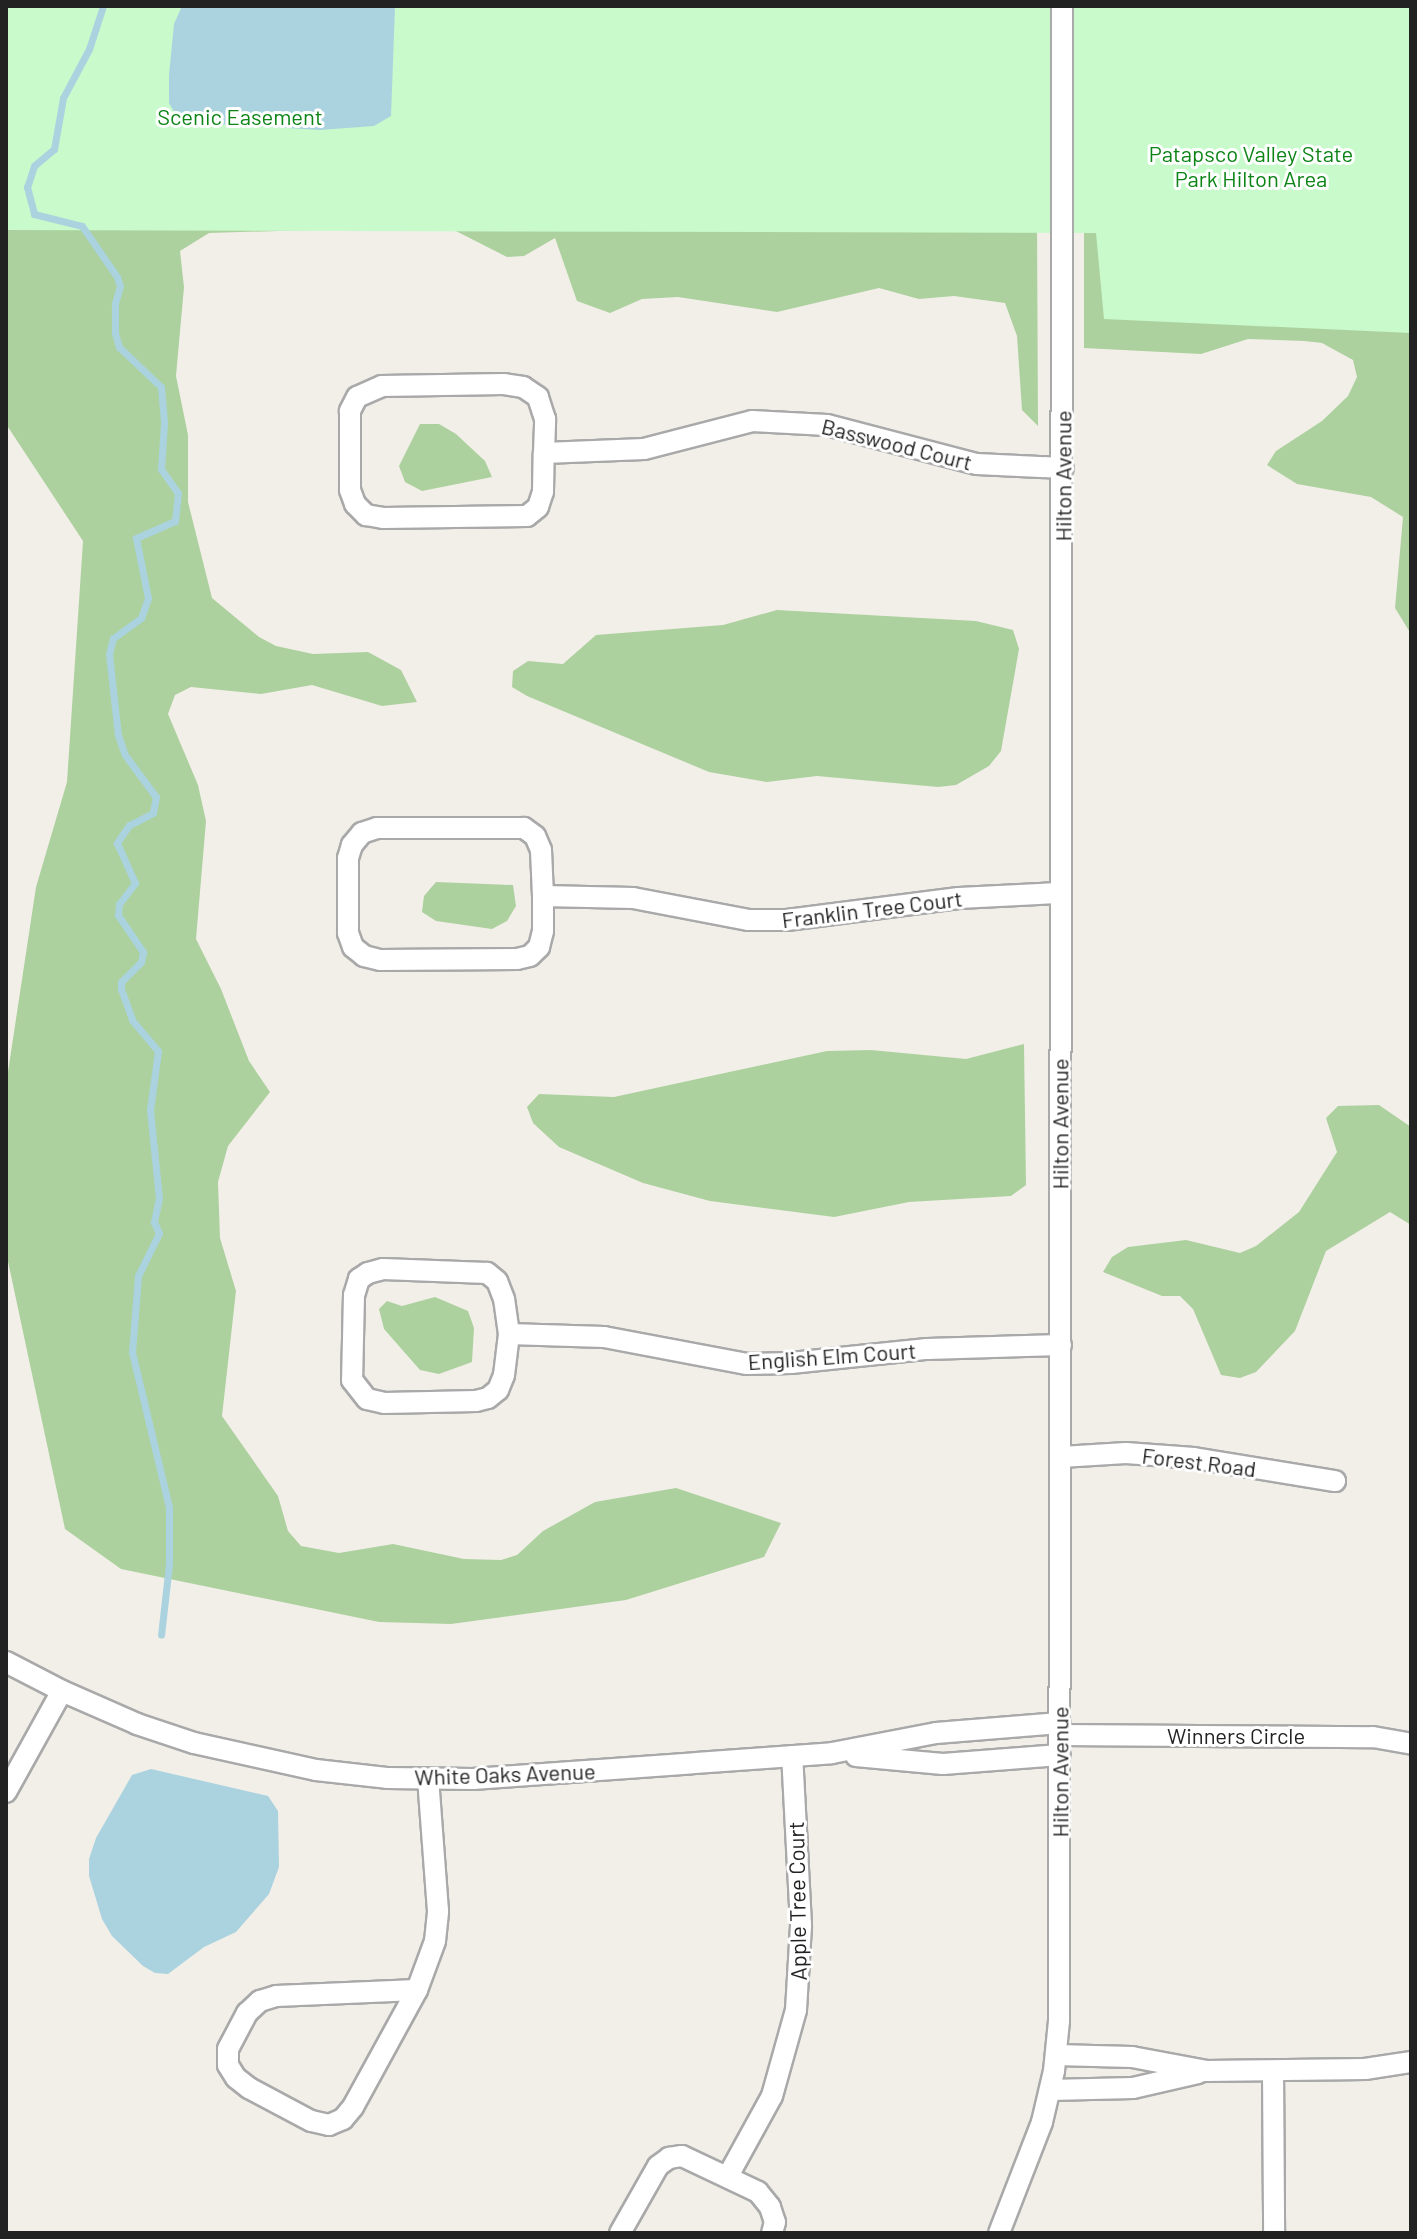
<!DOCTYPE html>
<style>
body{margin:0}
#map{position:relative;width:1417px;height:2239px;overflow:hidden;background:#f2efe9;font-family:Barlow,sans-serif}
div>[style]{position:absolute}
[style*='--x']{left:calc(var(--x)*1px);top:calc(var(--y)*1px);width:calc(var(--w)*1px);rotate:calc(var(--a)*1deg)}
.forest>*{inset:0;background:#add19e}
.park>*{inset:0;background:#c8facc}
.water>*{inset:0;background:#aad3df}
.stream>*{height:7px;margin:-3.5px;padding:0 3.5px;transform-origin:3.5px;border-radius:3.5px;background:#aad3df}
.roads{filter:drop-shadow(2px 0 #a9a9a9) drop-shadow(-2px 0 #a9a9a9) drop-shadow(0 2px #a9a9a9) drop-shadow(0 -2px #a9a9a9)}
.street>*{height:20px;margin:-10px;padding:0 10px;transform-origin:10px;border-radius:10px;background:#fff}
span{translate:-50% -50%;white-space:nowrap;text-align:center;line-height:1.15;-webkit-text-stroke:6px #fff;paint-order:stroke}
.park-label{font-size:22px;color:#0c8416}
.street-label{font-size:22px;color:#222}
.frame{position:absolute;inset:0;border:8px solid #222;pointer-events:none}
</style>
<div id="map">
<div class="forest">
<div style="clip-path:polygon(6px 6px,1036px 6px,1038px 426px,1022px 410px,1017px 336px,1005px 303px,954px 296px,919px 299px,879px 288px,777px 312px,678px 297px,642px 299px,610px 313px,577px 301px,555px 238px,524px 256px,507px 257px,446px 226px,209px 233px,180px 251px,184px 287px,176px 376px,188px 435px,188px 502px,212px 598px,259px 637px,276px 646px,313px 654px,368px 652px,401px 670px,417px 702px,382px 706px,312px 685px,261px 694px,191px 687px,175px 695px,168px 714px,198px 785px,206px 821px,196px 939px,221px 989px,249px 1061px,270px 1092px,228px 1146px,218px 1182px,220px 1238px,236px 1291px,222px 1416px,278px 1496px,288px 1531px,301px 1546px,339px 1553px,393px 1544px,464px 1559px,501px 1560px,517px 1555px,543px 1531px,595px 1502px,676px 1488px,781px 1523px,764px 1557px,626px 1600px,451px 1624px,379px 1622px,121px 1569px,65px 1529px,6px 1252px,6px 1085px,36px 887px,67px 782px,83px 541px,6px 424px)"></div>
<div style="clip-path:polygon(1084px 6px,1411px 6px,1411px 634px,1395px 608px,1403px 517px,1371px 497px,1297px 484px,1267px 465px,1276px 451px,1322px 421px,1348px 396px,1357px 377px,1353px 360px,1322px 343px,1304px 341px,1248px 339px,1201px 354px,1084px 348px)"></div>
<div style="clip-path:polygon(420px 424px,439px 424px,456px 434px,485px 461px,492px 477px,422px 491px,405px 482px,399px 466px)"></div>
<div style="clip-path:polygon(777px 610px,976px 621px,1013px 630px,1019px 649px,1001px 751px,989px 766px,956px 785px,938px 787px,817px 776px,767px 782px,709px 772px,527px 696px,512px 687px,513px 671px,528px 661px,563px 664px,596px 635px,723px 625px)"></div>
<div style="clip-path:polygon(436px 882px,513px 885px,516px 906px,507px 921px,492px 929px,436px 921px,422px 912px,424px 896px)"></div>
<div style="clip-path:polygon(1024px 1044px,1026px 1185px,1011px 1196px,909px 1202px,834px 1217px,710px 1201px,643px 1183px,559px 1147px,533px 1123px,527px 1107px,539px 1094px,614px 1097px,827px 1051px,871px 1050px,966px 1059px)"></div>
<div style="clip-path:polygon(1379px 1105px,1411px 1127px,1411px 1225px,1390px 1212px,1326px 1251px,1295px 1331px,1256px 1372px,1240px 1378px,1221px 1375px,1193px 1309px,1180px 1296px,1162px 1296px,1103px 1272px,1112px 1257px,1128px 1247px,1186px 1240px,1240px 1253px,1256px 1246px,1299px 1212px,1337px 1152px,1326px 1118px,1338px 1106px)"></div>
<div style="clip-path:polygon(435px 1297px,468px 1311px,474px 1328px,472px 1362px,439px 1374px,420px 1370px,384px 1329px,379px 1309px,387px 1301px,402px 1306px)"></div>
</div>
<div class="park">
<div style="clip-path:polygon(6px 6px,1411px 6px,1411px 333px,1104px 319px,1096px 233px,6px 230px)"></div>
</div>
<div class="water">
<div style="clip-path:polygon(182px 6px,395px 6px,391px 116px,374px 126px,320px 130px,203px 123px,177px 117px,169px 103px,169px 75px,174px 24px)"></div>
<div style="clip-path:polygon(151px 1769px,268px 1796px,278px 1811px,279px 1867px,269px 1894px,236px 1932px,204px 1947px,168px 1974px,155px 1973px,143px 1966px,112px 1936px,102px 1919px,89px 1876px,89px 1859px,96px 1838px,132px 1775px)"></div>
</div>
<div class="stream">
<div style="--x:103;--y:6;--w:45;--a:108"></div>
<div style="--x:89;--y:49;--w:55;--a:118"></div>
<div style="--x:63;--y:98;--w:52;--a:100"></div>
<div style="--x:54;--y:149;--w:26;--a:140"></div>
<div style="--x:34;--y:166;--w:22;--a:108"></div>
<div style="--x:27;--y:187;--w:28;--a:75"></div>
<div style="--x:34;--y:214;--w:49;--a:14"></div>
<div style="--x:82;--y:226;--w:62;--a:55.5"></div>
<div style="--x:117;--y:277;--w:9;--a:72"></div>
<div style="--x:120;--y:286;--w:19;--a:106"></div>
<div style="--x:115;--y:304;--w:29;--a:90"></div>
<div style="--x:115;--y:333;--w:15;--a:74"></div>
<div style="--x:119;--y:347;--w:58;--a:43.6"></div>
<div style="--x:161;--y:387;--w:36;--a:85"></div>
<div style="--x:164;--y:423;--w:46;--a:93.7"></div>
<div style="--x:161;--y:469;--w:29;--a:55"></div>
<div style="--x:178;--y:493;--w:28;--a:96"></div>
<div style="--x:175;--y:521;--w:43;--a:156.4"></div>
<div style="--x:136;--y:538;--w:61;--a:78.7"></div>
<div style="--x:148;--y:598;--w:21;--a:109"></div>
<div style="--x:141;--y:618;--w:34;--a:144"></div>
<div style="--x:113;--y:638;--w:16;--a:104"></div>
<div style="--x:109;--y:654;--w:81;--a:83.7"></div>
<div style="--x:118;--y:735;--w:21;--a:71"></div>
<div style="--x:125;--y:755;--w:52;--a:53.6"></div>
<div style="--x:156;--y:797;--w:16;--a:101"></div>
<div style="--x:153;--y:813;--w:27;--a:153"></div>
<div style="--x:129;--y:825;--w:22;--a:124"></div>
<div style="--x:117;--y:843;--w:44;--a:65.8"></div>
<div style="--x:135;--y:883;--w:26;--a:127"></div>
<div style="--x:119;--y:904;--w:11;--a:95"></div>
<div style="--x:118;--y:915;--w:45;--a:56"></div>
<div style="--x:143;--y:952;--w:10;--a:101"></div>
<div style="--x:141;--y:962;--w:28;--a:135"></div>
<div style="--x:121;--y:982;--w:7;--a:90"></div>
<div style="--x:121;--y:989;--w:33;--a:70"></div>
<div style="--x:132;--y:1020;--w:40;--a:50"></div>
<div style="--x:158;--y:1051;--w:60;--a:97.7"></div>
<div style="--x:150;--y:1110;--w:88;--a:84.2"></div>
<div style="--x:159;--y:1198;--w:25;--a:102"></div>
<div style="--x:154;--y:1222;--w:12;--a:66"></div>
<div style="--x:159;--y:1233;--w:48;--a:116"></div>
<div style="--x:138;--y:1276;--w:76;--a:94.5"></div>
<div style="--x:132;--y:1352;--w:159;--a:76.6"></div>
<div style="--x:169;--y:1507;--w:57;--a:90"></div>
<div style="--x:169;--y:1564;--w:71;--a:96.4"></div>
</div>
<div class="roads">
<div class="street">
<div style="--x:544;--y:453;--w:34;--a:-88"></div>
<div style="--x:545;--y:419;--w:23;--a:-108"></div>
<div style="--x:538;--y:397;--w:18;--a:-146"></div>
<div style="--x:523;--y:387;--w:19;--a:-171"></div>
<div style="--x:504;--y:384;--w:122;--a:179.1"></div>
<div style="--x:382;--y:386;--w:27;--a:156"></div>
<div style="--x:357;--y:397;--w:16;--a:117"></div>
<div style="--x:350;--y:411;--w:79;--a:90"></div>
<div style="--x:350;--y:490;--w:15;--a:70"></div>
<div style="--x:355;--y:504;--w:16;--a:45"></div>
<div style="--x:366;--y:515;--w:17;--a:10"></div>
<div style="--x:383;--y:518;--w:144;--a:-0.8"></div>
<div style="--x:527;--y:516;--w:14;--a:-39"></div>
<div style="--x:538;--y:507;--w:16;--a:-72"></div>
<div style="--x:543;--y:492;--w:39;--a:-89"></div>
<div style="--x:544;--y:453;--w:100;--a:-2.3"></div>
<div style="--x:644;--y:449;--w:112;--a:-14.5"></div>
<div style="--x:752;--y:421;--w:75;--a:3.1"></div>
<div style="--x:827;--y:425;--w:155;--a:14.6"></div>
<div style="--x:977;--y:464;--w:86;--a:2.7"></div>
<div style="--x:543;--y:896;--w:46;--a:-92.5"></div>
<div style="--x:541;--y:850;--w:15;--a:-113"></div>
<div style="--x:535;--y:836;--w:14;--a:-144"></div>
<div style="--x:524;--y:828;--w:147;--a:180"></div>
<div style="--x:377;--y:828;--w:16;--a:162"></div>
<div style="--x:362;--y:833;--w:16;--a:130"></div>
<div style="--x:352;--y:845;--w:14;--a:107"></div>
<div style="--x:348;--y:858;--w:75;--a:90"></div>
<div style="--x:348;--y:933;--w:15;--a:70"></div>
<div style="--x:353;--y:947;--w:14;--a:39"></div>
<div style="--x:364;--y:956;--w:16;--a:14"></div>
<div style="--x:380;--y:960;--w:137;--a:-0.4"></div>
<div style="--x:517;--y:959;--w:13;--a:-13"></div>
<div style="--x:530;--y:956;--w:13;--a:-45"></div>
<div style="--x:539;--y:947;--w:16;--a:-76"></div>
<div style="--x:543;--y:931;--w:35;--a:-90"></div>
<div style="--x:543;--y:896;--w:90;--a:1.3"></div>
<div style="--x:633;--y:898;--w:117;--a:10.8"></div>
<div style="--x:748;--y:920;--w:39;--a:0"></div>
<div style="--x:787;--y:920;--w:173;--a:-7.3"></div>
<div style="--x:959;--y:898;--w:100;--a:-2.9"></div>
<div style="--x:509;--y:1334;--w:35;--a:-98"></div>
<div style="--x:504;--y:1299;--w:19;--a:-111"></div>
<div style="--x:497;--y:1281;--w:13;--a:-141"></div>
<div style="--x:487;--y:1273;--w:104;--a:-177.8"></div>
<div style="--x:383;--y:1269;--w:16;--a:165"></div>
<div style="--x:368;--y:1273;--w:11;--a:146"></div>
<div style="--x:359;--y:1279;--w:17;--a:107"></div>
<div style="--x:354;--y:1295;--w:85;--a:91.3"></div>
<div style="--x:352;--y:1380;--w:24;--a:52"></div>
<div style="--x:367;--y:1399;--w:17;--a:13"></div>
<div style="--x:384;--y:1403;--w:92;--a:-1.2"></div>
<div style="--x:476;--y:1401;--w:12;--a:-14"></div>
<div style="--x:488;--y:1398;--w:13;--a:-39"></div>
<div style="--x:498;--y:1390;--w:16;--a:-68"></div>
<div style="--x:504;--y:1375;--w:41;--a:-83"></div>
<div style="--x:509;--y:1334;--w:95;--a:1.8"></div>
<div style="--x:604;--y:1337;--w:146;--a:10.7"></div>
<div style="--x:747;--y:1364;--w:44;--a:-1.3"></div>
<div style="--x:791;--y:1363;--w:137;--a:-5.9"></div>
<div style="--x:927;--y:1349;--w:134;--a:-1.7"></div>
<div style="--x:1061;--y:1457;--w:65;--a:-3.5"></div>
<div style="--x:1126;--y:1453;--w:68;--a:4.2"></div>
<div style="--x:1194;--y:1458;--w:143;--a:9.3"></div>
<div style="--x:6;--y:1662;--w:63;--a:27.4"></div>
<div style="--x:62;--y:1691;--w:82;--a:23.7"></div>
<div style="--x:137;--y:1724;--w:60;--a:18.4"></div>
<div style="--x:194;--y:1743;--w:125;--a:12.5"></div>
<div style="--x:316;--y:1770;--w:71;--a:6.4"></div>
<div style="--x:387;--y:1778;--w:86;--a:0.7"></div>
<div style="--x:473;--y:1779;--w:360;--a:-4.1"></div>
<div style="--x:832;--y:1753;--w:106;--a:-10.9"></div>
<div style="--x:936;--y:1733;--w:124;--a:-4.6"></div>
<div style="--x:1060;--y:1735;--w:313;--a:0.4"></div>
<div style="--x:1373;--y:1737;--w:39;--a:10"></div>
<div style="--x:856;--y:1756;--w:87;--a:5.3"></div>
<div style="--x:943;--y:1764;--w:117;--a:-4.4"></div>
<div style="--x:6;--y:1792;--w:115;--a:-61"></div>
<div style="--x:417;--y:1990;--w:133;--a:118.7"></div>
<div style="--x:353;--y:2107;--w:16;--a:130"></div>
<div style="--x:343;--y:2119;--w:15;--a:157"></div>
<div style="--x:329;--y:2125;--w:18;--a:-167"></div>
<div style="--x:311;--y:2121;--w:70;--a:-152"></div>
<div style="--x:249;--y:2088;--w:16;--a:-142"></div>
<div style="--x:236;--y:2078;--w:15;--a:-122"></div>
<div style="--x:228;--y:2065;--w:16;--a:-90"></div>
<div style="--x:228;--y:2049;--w:41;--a:-62.2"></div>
<div style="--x:247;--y:2013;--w:18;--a:-43"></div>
<div style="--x:260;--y:2001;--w:17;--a:-17"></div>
<div style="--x:276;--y:1996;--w:141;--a:-2.4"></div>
<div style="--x:417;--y:1990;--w:52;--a:-69.8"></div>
<div style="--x:435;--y:1941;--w:30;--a:-84"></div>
<div style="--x:438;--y:1911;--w:132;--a:-94.3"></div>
<div style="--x:1056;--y:2055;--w:76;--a:1.5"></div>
<div style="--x:1132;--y:2057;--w:75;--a:10.7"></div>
<div style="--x:1206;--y:2071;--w:159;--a:-0.7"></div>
<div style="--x:1365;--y:2069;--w:47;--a:-8.7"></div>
<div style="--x:1273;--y:2071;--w:162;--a:89.6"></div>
<div style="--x:1050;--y:2090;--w:83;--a:-1.4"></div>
<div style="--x:1133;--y:2088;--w:67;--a:-13"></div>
<div style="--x:728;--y:2176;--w:91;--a:-61.2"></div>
<div style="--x:772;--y:2096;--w:89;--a:-74.4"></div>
<div style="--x:796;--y:2010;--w:85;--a:-86.6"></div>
<div style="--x:801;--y:1925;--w:169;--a:-93"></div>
<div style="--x:620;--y:2233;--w:77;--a:-60.4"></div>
<div style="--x:658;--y:2166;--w:14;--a:-36"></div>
<div style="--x:669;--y:2158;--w:13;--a:-9"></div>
<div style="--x:682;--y:2156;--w:84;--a:25.3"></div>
<div style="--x:758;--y:2192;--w:19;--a:51"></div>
<div style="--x:770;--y:2207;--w:16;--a:72"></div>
<div style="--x:775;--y:2222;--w:11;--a:105"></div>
<div style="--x:999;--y:2233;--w:119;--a:-68.8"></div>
<div style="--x:1042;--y:2122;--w:52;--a:-76.8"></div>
<div style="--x:1054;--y:2071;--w:50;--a:-84.3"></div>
<div style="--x:1059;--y:2021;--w:2015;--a:-89.91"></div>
</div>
</div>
<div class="park-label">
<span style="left:240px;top:117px">Scenic Easement</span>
<span style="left:1251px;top:166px">Patapsco Valley State<br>Park Hilton Area</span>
</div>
<div class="street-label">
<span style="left:897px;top:444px;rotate:14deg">Basswood Court</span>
<span style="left:1063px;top:476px;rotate:-90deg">Hilton Avenue</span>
<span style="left:872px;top:909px;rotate:-7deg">Franklin Tree Court</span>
<span style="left:1060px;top:1124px;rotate:-90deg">Hilton Avenue</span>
<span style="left:832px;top:1356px;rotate:-4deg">English Elm Court</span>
<span style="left:1199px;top:1462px;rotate:7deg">Forest Road</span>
<span style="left:1236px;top:1736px">Winners Circle</span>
<span style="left:1060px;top:1772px;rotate:-90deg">Hilton Avenue</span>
<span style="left:505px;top:1774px;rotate:-2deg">White Oaks Avenue</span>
<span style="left:797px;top:1901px;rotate:-91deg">Apple Tree Court</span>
</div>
<div class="frame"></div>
</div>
